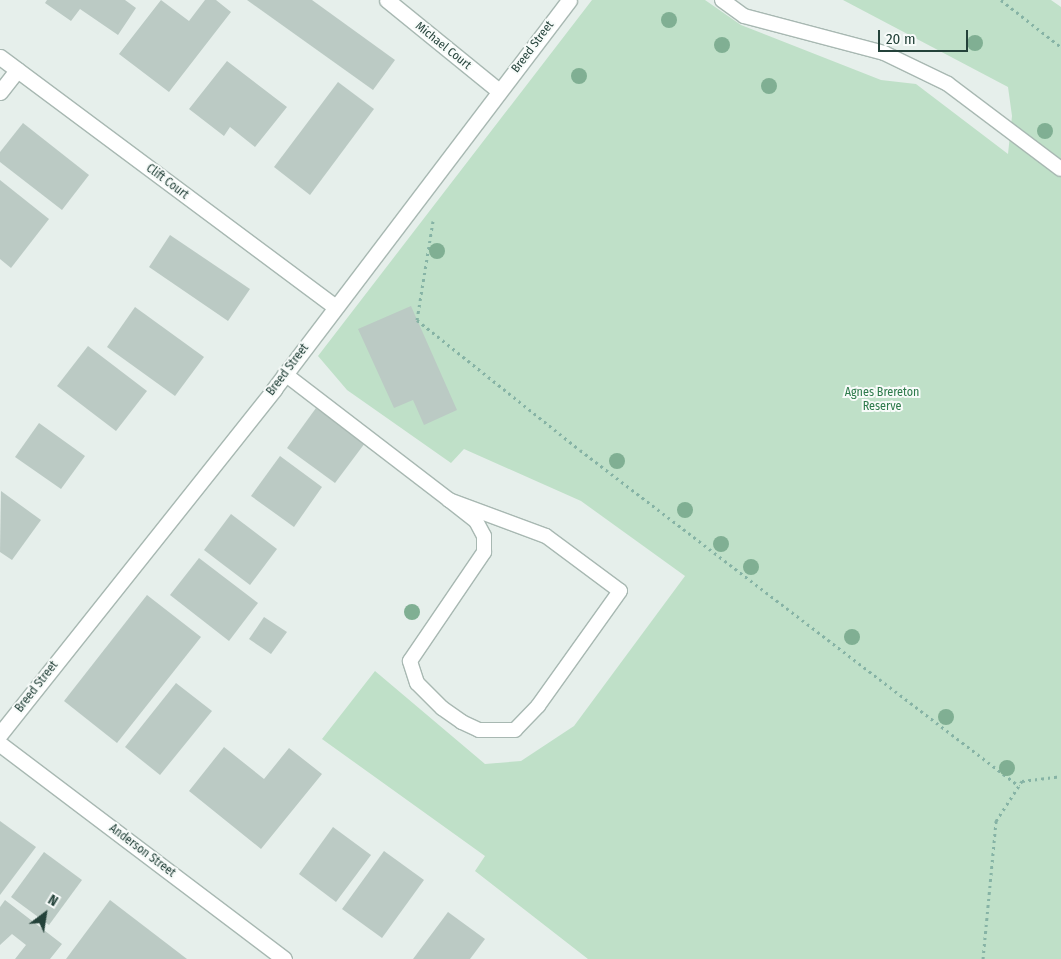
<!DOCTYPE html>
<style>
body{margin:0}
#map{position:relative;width:1061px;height:959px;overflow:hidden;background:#e6efeb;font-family:"Fira Sans Condensed",sans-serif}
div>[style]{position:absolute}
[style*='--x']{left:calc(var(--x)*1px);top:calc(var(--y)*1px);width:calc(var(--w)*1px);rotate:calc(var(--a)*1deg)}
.green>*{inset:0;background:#bfe0c8}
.building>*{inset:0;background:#bbcac4}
.path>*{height:3px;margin-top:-1.5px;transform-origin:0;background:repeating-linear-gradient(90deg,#86b3a5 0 2.5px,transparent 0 6.5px)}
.roads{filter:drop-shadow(1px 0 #a8b8b2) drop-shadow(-1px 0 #a8b8b2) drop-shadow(0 1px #a8b8b2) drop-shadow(0 -1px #a8b8b2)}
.lane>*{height:14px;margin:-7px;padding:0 7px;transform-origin:7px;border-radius:7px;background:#fff}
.street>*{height:15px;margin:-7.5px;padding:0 7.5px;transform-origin:7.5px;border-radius:7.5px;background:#fff}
.secondary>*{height:15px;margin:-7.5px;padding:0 7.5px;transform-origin:7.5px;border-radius:7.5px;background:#fff}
.trees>*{width:16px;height:16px;margin:-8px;border-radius:50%;background:#80af93}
span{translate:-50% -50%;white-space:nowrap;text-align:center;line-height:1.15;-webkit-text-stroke:4px #f7fbf9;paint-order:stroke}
.street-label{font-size:12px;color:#24423a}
.park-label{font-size:12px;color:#2d7a4b}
.north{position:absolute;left:20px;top:889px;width:50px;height:50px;-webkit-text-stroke:4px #f7fbf9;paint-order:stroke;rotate:31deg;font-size:14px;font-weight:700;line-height:20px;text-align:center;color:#24423a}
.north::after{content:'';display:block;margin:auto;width:18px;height:22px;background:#24423a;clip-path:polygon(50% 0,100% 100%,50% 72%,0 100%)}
.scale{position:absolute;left:878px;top:30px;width:90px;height:22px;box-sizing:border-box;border:2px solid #24423a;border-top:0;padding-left:6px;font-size:15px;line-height:18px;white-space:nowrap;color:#24423a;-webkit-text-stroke:4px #f7fbf9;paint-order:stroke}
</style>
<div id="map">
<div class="green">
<div style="clip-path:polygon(592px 0,705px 0,741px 25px,881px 80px,916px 84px,1008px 154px,1012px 116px,1008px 87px,843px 0,1051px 0,1061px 7px,1061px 959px,588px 959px,475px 871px,485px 856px,322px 739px,375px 671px,485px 764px,521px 761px,574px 726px,685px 576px,581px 501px,464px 449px,451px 463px,347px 390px,318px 356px)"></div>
</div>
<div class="building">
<div style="clip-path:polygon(47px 0,125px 0,136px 8px,118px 35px,80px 9px,71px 21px,45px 3px)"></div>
<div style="clip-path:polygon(161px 0,189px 21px,205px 0,216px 0,231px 12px,169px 92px,119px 54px)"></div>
<div style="clip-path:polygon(247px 0,312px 0,395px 60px,373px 90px)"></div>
<div style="clip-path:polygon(227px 61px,287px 107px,255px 147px,230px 127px,224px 136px,189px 109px)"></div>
<div style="clip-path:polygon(338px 82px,374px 109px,310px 195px,274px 167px)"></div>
<div style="clip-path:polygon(23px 123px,89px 175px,62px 210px,0 162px,0 152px)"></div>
<div style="clip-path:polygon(0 180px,49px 219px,11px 268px,0 259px)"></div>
<div style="clip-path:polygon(170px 235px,250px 289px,228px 321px,149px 267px)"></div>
<div style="clip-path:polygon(411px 306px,457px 410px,424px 425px,413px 400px,394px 408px,358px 329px)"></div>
<div style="clip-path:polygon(135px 307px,204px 357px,175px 396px,107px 347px)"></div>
<div style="clip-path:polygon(88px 346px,147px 391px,116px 431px,57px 386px)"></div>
<div style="clip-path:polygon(316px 408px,365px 443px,335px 483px,287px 448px)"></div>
<div style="clip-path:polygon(39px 423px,85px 456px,61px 489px,15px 457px)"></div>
<div style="clip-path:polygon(280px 456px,322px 487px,294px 527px,251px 496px)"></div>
<div style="clip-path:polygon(1px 491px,41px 520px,12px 560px,0 552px)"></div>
<div style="clip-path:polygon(231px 514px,277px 549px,250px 585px,204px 550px)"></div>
<div style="clip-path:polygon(199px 558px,258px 603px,229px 641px,170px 595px)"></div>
<div style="clip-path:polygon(147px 595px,201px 637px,117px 743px,64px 701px)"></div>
<div style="clip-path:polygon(264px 617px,287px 632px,271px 654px,249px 639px)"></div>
<div style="clip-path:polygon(176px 683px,212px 711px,160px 775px,125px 747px)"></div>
<div style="clip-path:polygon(224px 747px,264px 779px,289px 748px,322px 774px,261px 849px,189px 791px)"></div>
<div style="clip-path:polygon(0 821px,36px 847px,0 895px)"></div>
<div style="clip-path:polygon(333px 827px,371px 855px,336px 902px,299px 874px)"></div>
<div style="clip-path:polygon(384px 851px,424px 880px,382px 938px,342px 909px)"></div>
<div style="clip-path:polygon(44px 852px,82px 880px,49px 925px,11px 897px)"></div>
<div style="clip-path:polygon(5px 900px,62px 944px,50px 959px,15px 959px,26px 945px,12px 934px,0 945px,0 907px)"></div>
<div style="clip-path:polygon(110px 900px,187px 959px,66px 959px)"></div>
<div style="clip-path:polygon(448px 912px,485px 939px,470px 959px,413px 959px)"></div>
</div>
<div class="path">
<div style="--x:1001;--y:0;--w:76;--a:38.1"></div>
<div style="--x:433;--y:221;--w:100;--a:99.2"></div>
<div style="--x:417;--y:320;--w:208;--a:38.6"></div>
<div style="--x:580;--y:450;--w:553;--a:37.43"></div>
<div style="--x:983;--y:959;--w:139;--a:-84.6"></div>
<div style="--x:996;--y:821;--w:48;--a:-57"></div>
<div style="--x:1022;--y:781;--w:39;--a:-7"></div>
</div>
<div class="roads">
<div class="lane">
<div style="--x:722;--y:0;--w:27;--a:36"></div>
<div style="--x:744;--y:16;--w:145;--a:14.8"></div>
<div style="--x:884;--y:53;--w:71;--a:25.8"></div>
<div style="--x:948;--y:84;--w:141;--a:37"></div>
<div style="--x:285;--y:374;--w:207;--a:37.5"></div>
<div style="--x:449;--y:500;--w:103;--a:20.4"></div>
<div style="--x:546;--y:536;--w:92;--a:36.6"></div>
<div style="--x:620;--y:591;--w:141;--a:125.5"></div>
<div style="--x:538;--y:706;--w:33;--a:134"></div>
<div style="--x:515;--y:730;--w:36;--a:180"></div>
<div style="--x:479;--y:730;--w:19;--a:-155"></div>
<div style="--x:462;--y:722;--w:24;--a:-145"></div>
<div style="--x:442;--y:708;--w:35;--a:-135"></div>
<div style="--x:417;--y:683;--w:23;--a:-108"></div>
<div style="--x:410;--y:661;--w:132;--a:-55.8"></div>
<div style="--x:484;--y:552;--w:16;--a:-90"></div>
<div style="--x:484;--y:536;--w:17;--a:-118"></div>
<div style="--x:476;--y:521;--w:34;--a:-142"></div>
</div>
<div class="street">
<div style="--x:387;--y:0;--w:144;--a:39.1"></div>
<div style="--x:0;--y:57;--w:418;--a:36.7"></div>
<div style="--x:0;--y:92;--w:28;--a:-52"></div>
<div style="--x:0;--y:744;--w:356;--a:37.1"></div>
</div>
<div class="secondary">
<div style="--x:0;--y:734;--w:441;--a:-51.5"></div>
<div style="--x:274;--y:389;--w:488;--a:-52.8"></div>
</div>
</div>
<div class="trees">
<div style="left:669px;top:20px"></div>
<div style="left:975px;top:43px"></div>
<div style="left:722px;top:45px"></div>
<div style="left:579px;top:76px"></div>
<div style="left:769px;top:86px"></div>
<div style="left:1045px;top:131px"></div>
<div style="left:437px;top:251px"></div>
<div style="left:617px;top:461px"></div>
<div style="left:685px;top:510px"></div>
<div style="left:721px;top:544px"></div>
<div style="left:751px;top:567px"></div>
<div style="left:412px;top:612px"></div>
<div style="left:852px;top:637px"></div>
<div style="left:946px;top:717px"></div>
<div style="left:1007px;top:768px"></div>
</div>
<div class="street-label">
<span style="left:443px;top:46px;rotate:39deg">Michael Court</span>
<span style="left:533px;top:47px;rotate:-53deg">Breed Street</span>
<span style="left:167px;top:182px;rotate:37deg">Clift Court</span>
<span style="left:288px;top:370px;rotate:-53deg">Breed Street</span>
<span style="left:37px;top:687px;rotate:-52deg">Breed Street</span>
<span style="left:142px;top:851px;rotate:37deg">Anderson Street</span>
</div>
<div class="park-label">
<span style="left:882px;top:400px">Agnes Brereton<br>Reserve</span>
</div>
<div class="north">N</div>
<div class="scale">20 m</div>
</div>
